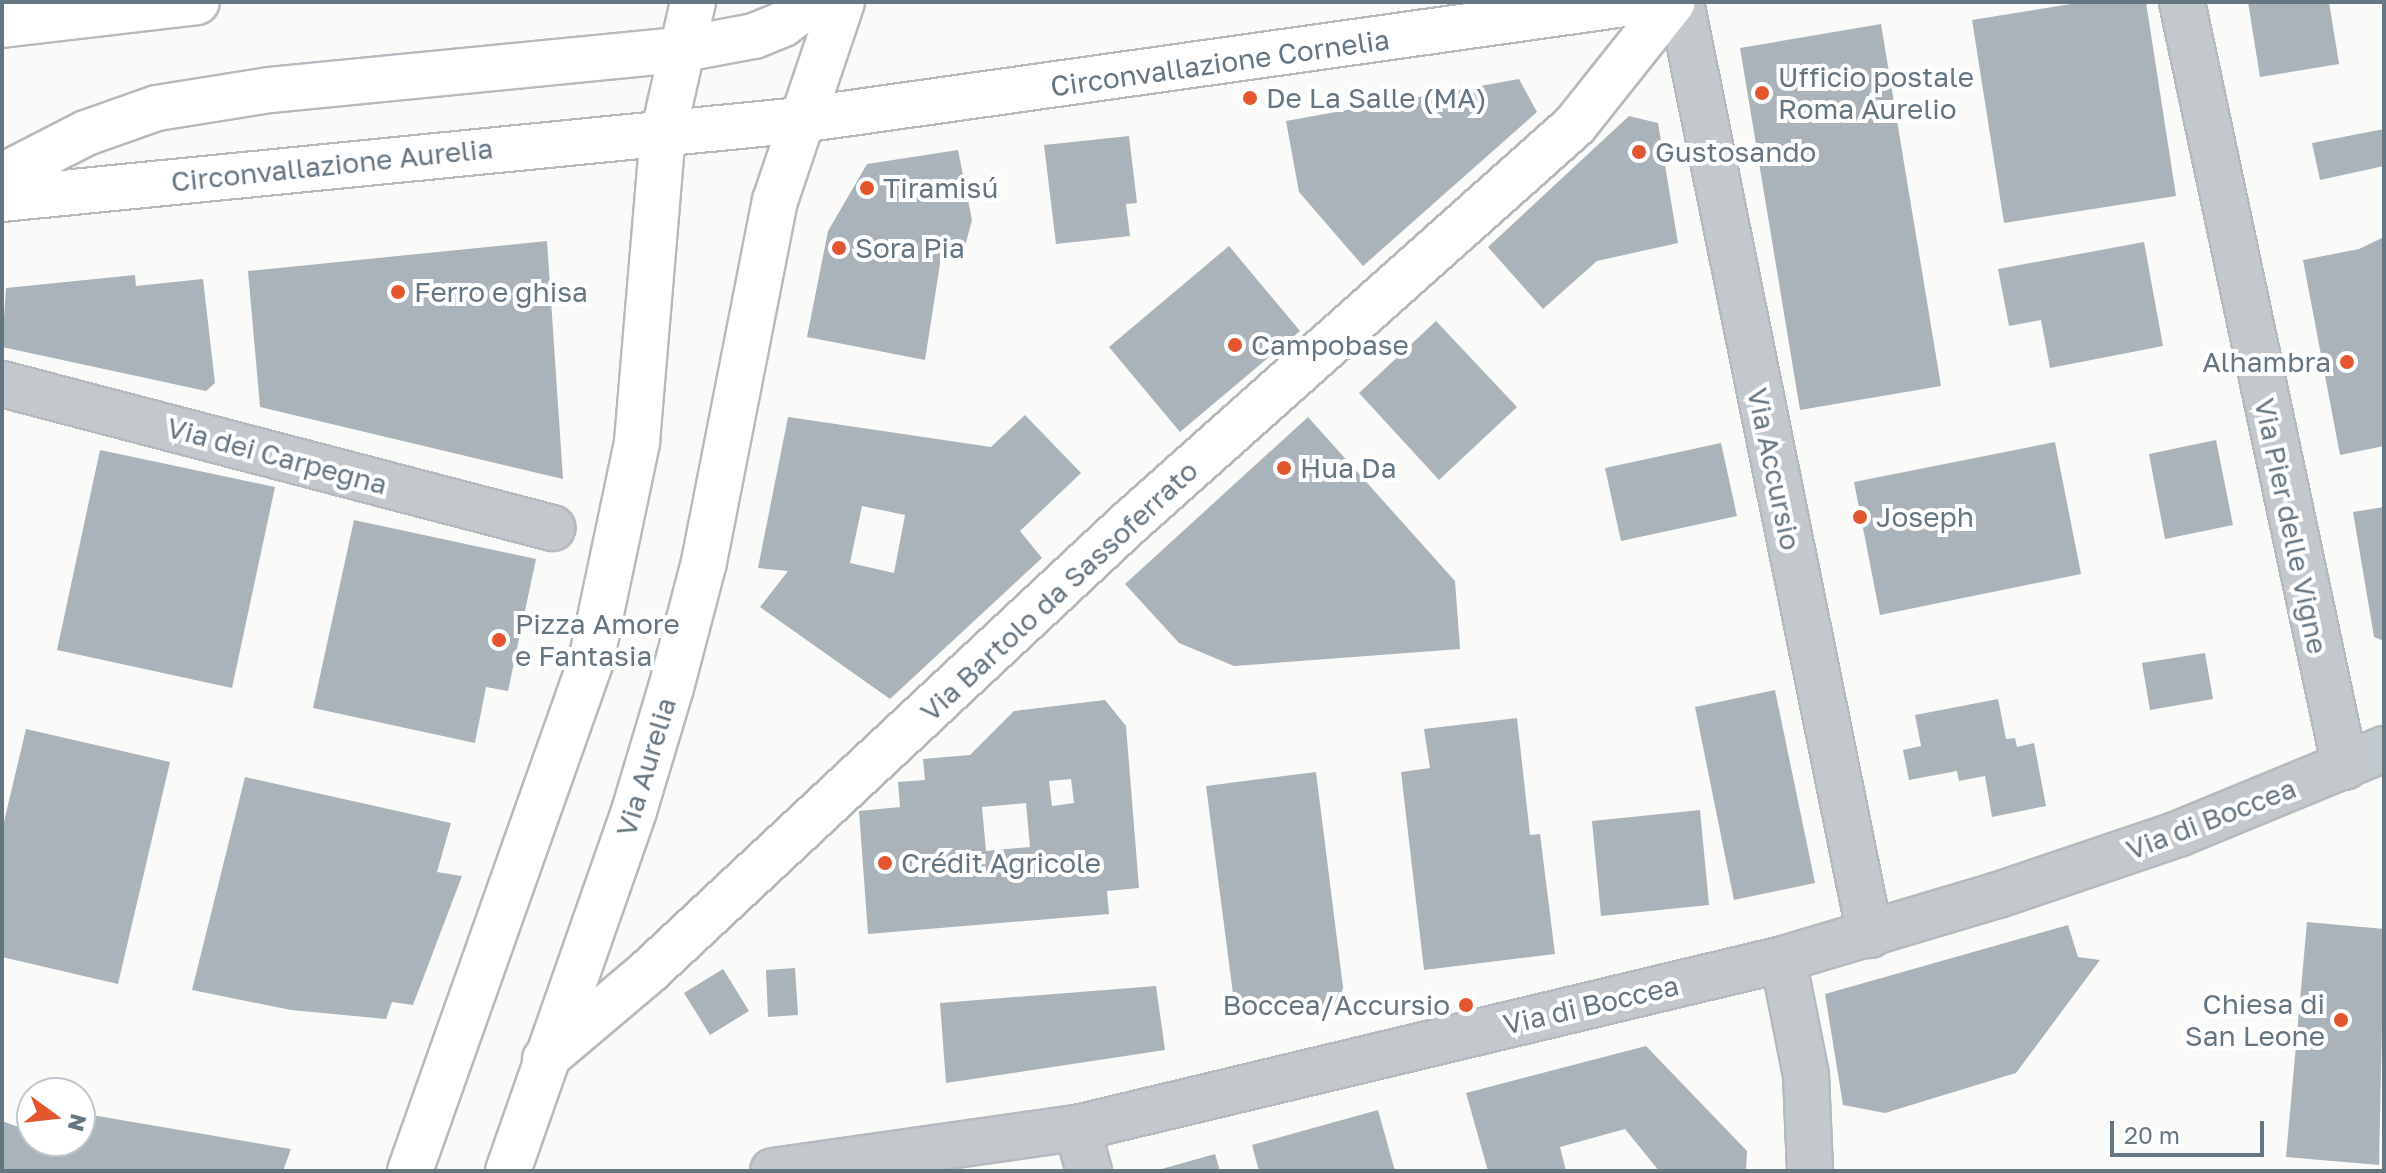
<!DOCTYPE html>
<meta charset="utf-8">
<style>
body{margin:0}
#map{position:relative;width:2386px;height:1173px;overflow:hidden;background:#fafaf8;font-family:"Golos Text",sans-serif}
div>[style]{position:absolute}
[style*='--x']{left:calc(var(--x)*1px);top:calc(var(--y)*1px);width:calc(var(--w)*1px);rotate:calc(var(--a)*1deg)}
.building>*{inset:0;background:#aab3b9}
.roads{filter:drop-shadow(2px 0 #b5babe) drop-shadow(-2px 0 #b5babe) drop-shadow(0 2px #b5babe) drop-shadow(0 -2px #b5babe)}
.minor>*{height:44px;margin:-22px;padding:0 22px;transform-origin:22px;border-radius:22px;background:#c3c8cc}
.major>*{height:44px;margin:-22px;padding:0 22px;transform-origin:22px;border-radius:22px;background:#fff}
.dots>*{width:22px;height:22px;translate:-50% -50%;box-sizing:border-box;border:4px solid #fff;border-radius:50%}
span{translate:-50% -50%;white-space:nowrap;text-align:center;line-height:1.15;-webkit-text-stroke:8px #fff;paint-order:stroke}
.street-label{font-size:28px;color:#657683}
.poi-label{font-size:28px;color:#657683}
.left{translate:0 -50%;text-align:left}
.right{translate:-100% -50%;text-align:right}
.frame{position:absolute;inset:0;border:4px solid #657683;pointer-events:none}
.north{position:absolute;left:16px;top:1077px;width:80px;height:80px;box-sizing:border-box;background:#fff;border:2px solid #c1c8cd;border-radius:50%;rotate:105deg;font-size:22px;font-weight:700;line-height:32px;text-align:center;color:#657683}
.north::after{content:'';display:block;margin:auto;width:28px;height:36px;background:#e4572e;clip-path:polygon(50% 0,100% 100%,50% 72%,0 100%)}
.scale{position:absolute;left:2110px;top:1121px;width:154px;height:36px;box-sizing:border-box;border:4px solid #657683;border-top:0;padding-left:10px;font-size:24px;line-height:28px;white-space:nowrap;color:#657683;-webkit-text-stroke:6px #fff;paint-order:stroke}
</style>
<div id="map">
<div class="building">
<div style="clip-path:polygon(2083px 2px,2146px 2px,2176px 196px,2004px 223px,1972px 20px)"></div>
<div style="clip-path:polygon(2248px 2px,2329px 2px,2339px 64px,2260px 77px)"></div>
<div style="clip-path:polygon(1881px 24px,1941px 386px,1800px 410px,1740px 48px)"></div>
<div style="clip-path:polygon(1519px 79px,1537px 112px,1363px 266px,1299px 192px,1286px 121px)"></div>
<div style="clip-path:polygon(1629px 116px,1658px 123px,1678px 243px,1597px 261px,1543px 309px,1488px 247px)"></div>
<div style="clip-path:polygon(2384px 129px,2384px 166px,2320px 180px,2312px 143px)"></div>
<div style="clip-path:polygon(1129px 136px,1137px 203px,1126px 204px,1130px 236px,1056px 244px,1044px 145px)"></div>
<div style="clip-path:polygon(958px 150px,972px 220px,963px 254px,942px 251px,925px 360px,807px 337px,828px 231px,867px 164px)"></div>
<div style="clip-path:polygon(2384px 237px,2384px 446px,2340px 455px,2303px 260px,2359px 249px)"></div>
<div style="clip-path:polygon(547px 241px,563px 479px,260px 407px,248px 271px)"></div>
<div style="clip-path:polygon(2144px 242px,2163px 346px,2050px 368px,2041px 320px,2009px 326px,1998px 269px)"></div>
<div style="clip-path:polygon(1229px 246px,1300px 331px,1180px 432px,1109px 347px)"></div>
<div style="clip-path:polygon(135px 275px,136px 286px,203px 279px,215px 383px,206px 391px,2px 347px,6px 288px)"></div>
<div style="clip-path:polygon(1436px 321px,1517px 407px,1439px 480px,1359px 393px)"></div>
<div style="clip-path:polygon(evenodd,1025px 415px,1081px 473px,1020px 531px,1042px 558px,890px 699px,760px 607px,788px 571px,758px 568px,788px 417px,991px 447px,1025px 415px,862px 506px,905px 515px,894px 573px,850px 563px,862px 506px)"></div>
<div style="clip-path:polygon(1308px 417px,1455px 581px,1460px 649px,1234px 666px,1179px 643px,1125px 584px)"></div>
<div style="clip-path:polygon(2216px 440px,2233px 525px,2165px 539px,2149px 454px)"></div>
<div style="clip-path:polygon(2055px 442px,2081px 574px,1880px 615px,1854px 482px)"></div>
<div style="clip-path:polygon(1721px 443px,1737px 516px,1621px 541px,1605px 468px)"></div>
<div style="clip-path:polygon(100px 450px,275px 487px,232px 688px,57px 650px)"></div>
<div style="clip-path:polygon(2384px 507px,2384px 641px,2374px 637px,2353px 512px)"></div>
<div style="clip-path:polygon(354px 520px,536px 559px,508px 691px,486px 687px,475px 743px,313px 708px)"></div>
<div style="clip-path:polygon(2205px 653px,2213px 699px,2150px 710px,2142px 663px)"></div>
<div style="clip-path:polygon(1775px 690px,1815px 883px,1734px 900px,1695px 707px)"></div>
<div style="clip-path:polygon(1998px 699px,2006px 739px,2015px 738px,2017px 747px,2034px 743px,2046px 806px,1992px 817px,1985px 776px,1959px 781px,1957px 771px,1909px 780px,1903px 750px,1921px 746px,1915px 715px)"></div>
<div style="clip-path:polygon(evenodd,1105px 700px,1126px 726px,1139px 888px,1107px 891px,1109px 914px,868px 934px,859px 811px,900px 807px,898px 782px,925px 780px,923px 759px,970px 755px,1014px 711px,1105px 700px,1071px 779px,1074px 803px,1052px 806px,1049px 781px,1071px 779px,1105px 700px,1026px 803px,1030px 847px,986px 851px,982px 807px,1026px 803px)"></div>
<div style="clip-path:polygon(1517px 718px,1530px 835px,1540px 834px,1555px 954px,1424px 970px,1401px 772px,1430px 768px,1424px 729px)"></div>
<div style="clip-path:polygon(26px 729px,170px 762px,118px 984px,2px 957px,2px 830px)"></div>
<div style="clip-path:polygon(1316px 772px,1345px 1003px,1236px 1017px,1206px 786px)"></div>
<div style="clip-path:polygon(245px 777px,451px 823px,437px 872px,462px 876px,413px 1005px,392px 1002px,386px 1019px,291px 1010px,192px 990px)"></div>
<div style="clip-path:polygon(1700px 810px,1709px 905px,1601px 916px,1592px 821px)"></div>
<div style="clip-path:polygon(2307px 922px,2384px 929px,2379px 1165px,2286px 1157px)"></div>
<div style="clip-path:polygon(2068px 925px,2078px 957px,2100px 960px,2016px 1073px,1885px 1113px,1843px 1105px,1825px 994px)"></div>
<div style="clip-path:polygon(795px 968px,798px 1015px,768px 1017px,766px 970px)"></div>
<div style="clip-path:polygon(723px 969px,749px 1011px,710px 1035px,684px 993px)"></div>
<div style="clip-path:polygon(1156px 986px,1165px 1050px,946px 1083px,940px 1003px)"></div>
<div style="clip-path:polygon(1646px 1046px,1747px 1151px,1746px 1171px,1659px 1171px,1625px 1129px,1560px 1147px,1566px 1171px,1488px 1171px,1466px 1093px)"></div>
<div style="clip-path:polygon(1378px 1110px,1395px 1171px,1259px 1171px,1252px 1145px)"></div>
<div style="clip-path:polygon(80px 1113px,291px 1149px,283px 1171px,2px 1171px,2px 1121px,32px 1132px,32px 1141px,80px 1141px)"></div>
<div style="clip-path:polygon(1215px 1154px,1220px 1171px,1158px 1171px,1158px 1170px)"></div>
</div>
<div class="roads">
<div class="minor">
<div style="--x:1681;--y:2;--w:952;--a:78.55"></div>
<div style="--x:2182;--y:2;--w:782;--a:77.97"></div>
<div style="--x:2;--y:384;--w:569;--a:14.67"></div>
<div style="--x:1783;--y:959;--w:118;--a:78.8"></div>
<div style="--x:1806;--y:1075;--w:96;--a:87.6"></div>
<div style="--x:1077;--y:1128;--w:45;--a:74.4"></div>
<div style="--x:773;--y:1171;--w:307;--a:-8.1"></div>
<div style="--x:1077;--y:1128;--w:726;--a:-13.46"></div>
<div style="--x:1783;--y:959;--w:224;--a:-16.6"></div>
<div style="--x:1998;--y:895;--w:190;--a:-18.7"></div>
<div style="--x:2178;--y:834;--w:223;--a:-22.4"></div>
</div>
<div class="major">
<div style="--x:2;--y:25;--w:196;--a:-6.7"></div>
<div style="--x:2;--y:176;--w:94;--a:-27.1"></div>
<div style="--x:86;--y:133;--w:75;--a:-19.4"></div>
<div style="--x:157;--y:108;--w:114;--a:-9.1"></div>
<div style="--x:270;--y:90;--w:411;--a:-5.6"></div>
<div style="--x:679;--y:50;--w:76;--a:-10.6"></div>
<div style="--x:754;--y:36;--w:31;--a:-22"></div>
<div style="--x:783;--y:24;--w:36;--a:-37"></div>
<div style="--x:2;--y:199;--w:803;--a:-5.65"></div>
<div style="--x:801;--y:120;--w:846;--a:-8.02"></div>
<div style="--x:545;--y:1059;--w:136;--a:-40.2"></div>
<div style="--x:649;--y:971;--w:657;--a:-43.03"></div>
<div style="--x:1129;--y:523;--w:598;--a:-41.74"></div>
<div style="--x:1575;--y:125;--w:157;--a:-51.5"></div>
<div style="--x:410;--y:1171;--w:541;--a:-70.46"></div>
<div style="--x:591;--y:661;--w:224;--a:-78.1"></div>
<div style="--x:637;--y:442;--w:308;--a:-85.2"></div>
<div style="--x:663;--y:135;--w:136;--a:-77.3"></div>
<div style="--x:508;--y:1171;--w:381;--a:-70.7"></div>
<div style="--x:634;--y:811;--w:128;--a:-73.3"></div>
<div style="--x:671;--y:688;--w:130;--a:-75.3"></div>
<div style="--x:704;--y:562;--w:368;--a:-78.9"></div>
<div style="--x:775;--y:201;--w:210;--a:-71.4"></div>
</div>
</div>
<div class="dots">
<div style="left:1762px;top:93px;background:#e4572e"></div>
<div style="left:1250px;top:98px;background:#e4572e"></div>
<div style="left:1639px;top:152px;background:#e4572e"></div>
<div style="left:867px;top:188px;background:#e4572e"></div>
<div style="left:839px;top:248px;background:#e4572e"></div>
<div style="left:398px;top:292px;background:#e4572e"></div>
<div style="left:1235px;top:345px;background:#e4572e"></div>
<div style="left:2347px;top:362px;background:#e4572e"></div>
<div style="left:1284px;top:468px;background:#e4572e"></div>
<div style="left:1860px;top:517px;background:#e4572e"></div>
<div style="left:499px;top:640px;background:#e4572e"></div>
<div style="left:885px;top:863px;background:#e4572e"></div>
<div style="left:1466px;top:1005px;background:#e4572e"></div>
<div style="left:2341px;top:1020px;background:#e4572e"></div>
</div>
<div class="street-label">
<span style="left:1220px;top:63px;rotate:-8deg">Circonvallazione Cornelia</span>
<span style="left:332px;top:165px;rotate:-6deg">Circonvallazione Aurelia</span>
<span style="left:277px;top:456px;rotate:15deg">Via dei Carpegna</span>
<span style="left:1774px;top:469px;rotate:78deg">Via Accursio</span>
<span style="left:2291px;top:526px;rotate:78deg">Via Pier delle Vigne</span>
<span style="left:1059px;top:591px;rotate:-43deg">Via Bartolo da Sassoferrato</span>
<span style="left:646px;top:767px;rotate:-73deg">Via Aurelia</span>
<span style="left:2211px;top:819px;rotate:-21deg">Via di Boccea</span>
<span style="left:1591px;top:1005px;rotate:-13deg">Via di Boccea</span>
</div>
<div class="poi-label">
<span class="left" style="left:1778px;top:93px">Ufficio postale<br>Roma Aurelio</span>
<span class="left" style="left:1266px;top:98px">De La Salle (MA)</span>
<span class="left" style="left:1655px;top:152px">Gustosando</span>
<span class="left" style="left:883px;top:188px">Tiramisú</span>
<span class="left" style="left:855px;top:248px">Sora Pia</span>
<span class="left" style="left:414px;top:292px">Ferro e ghisa</span>
<span class="left" style="left:1251px;top:345px">Campobase</span>
<span class="right" style="left:2331px;top:362px">Alhambra</span>
<span class="left" style="left:1300px;top:468px">Hua Da</span>
<span class="left" style="left:1876px;top:517px">Joseph</span>
<span class="left" style="left:515px;top:640px">Pizza Amore<br>e Fantasia</span>
<span class="left" style="left:901px;top:863px">Crédit Agricole</span>
<span class="right" style="left:2325px;top:1020px">Chiesa di<br>San Leone</span>
<span class="right" style="left:1450px;top:1005px">Boccea/Accursio</span>
</div>
<div class="frame"></div>
<div class="north">N</div>
<div class="scale">20 m</div>
</div>
